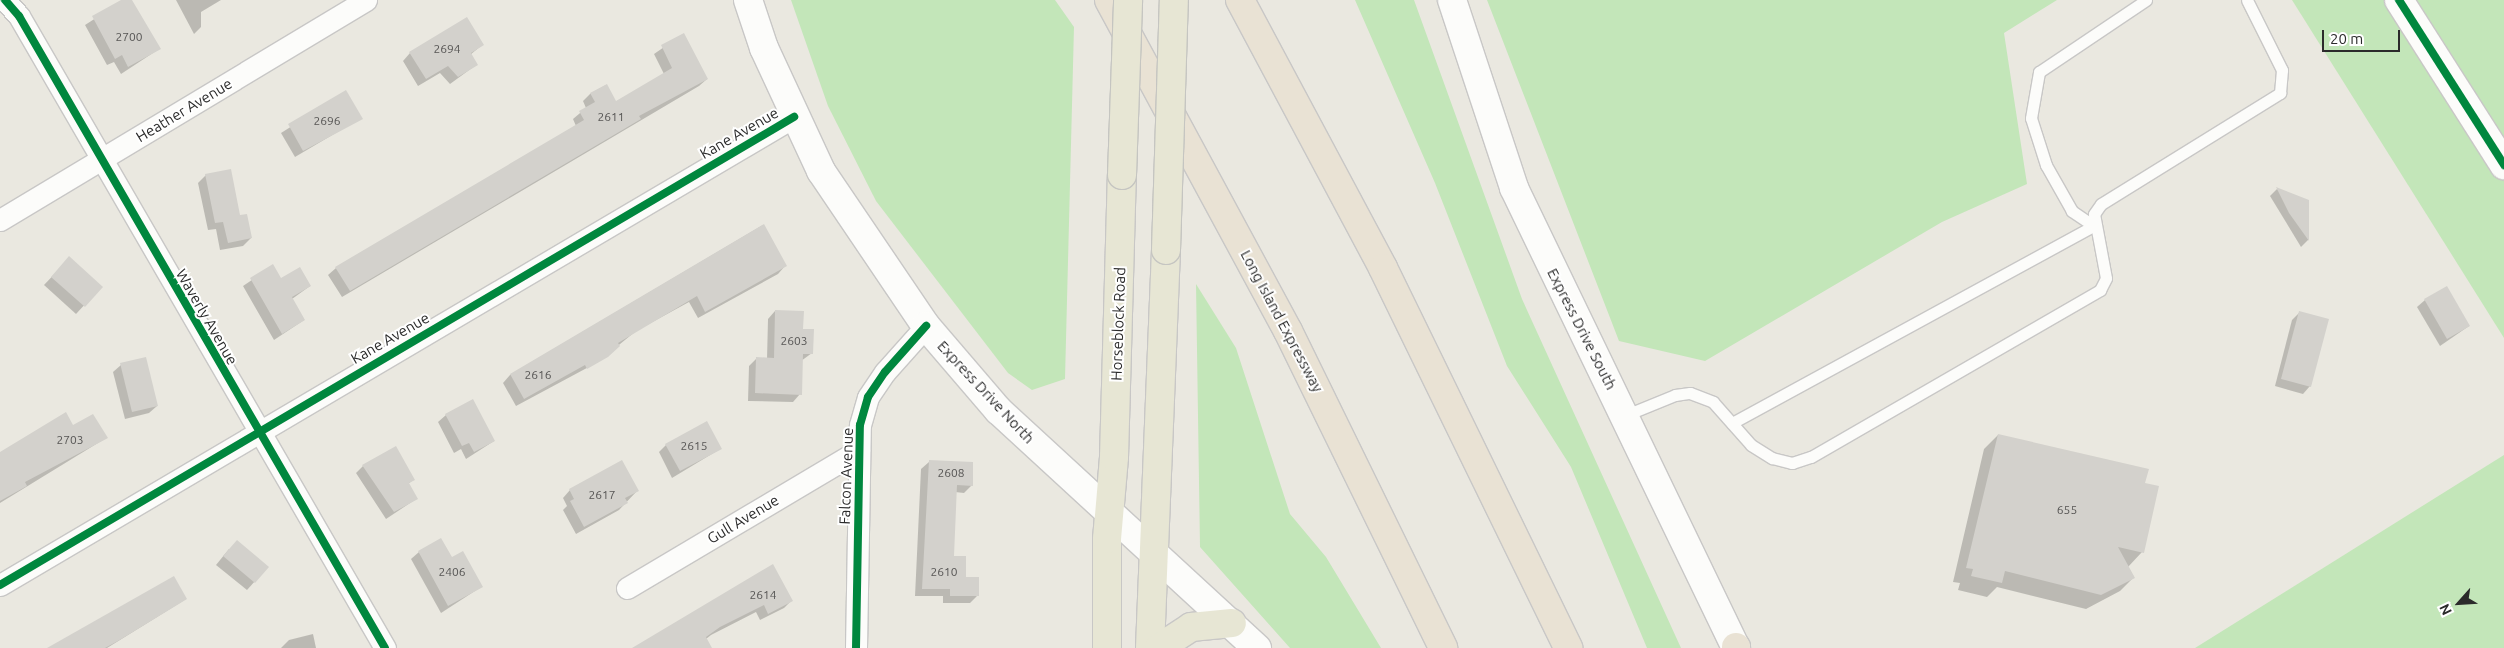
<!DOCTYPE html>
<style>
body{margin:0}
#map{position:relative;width:2504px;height:648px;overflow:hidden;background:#eae8e0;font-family:Ubuntu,sans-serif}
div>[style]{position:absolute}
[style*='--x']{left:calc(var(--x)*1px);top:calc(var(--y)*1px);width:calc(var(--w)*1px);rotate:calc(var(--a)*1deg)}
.green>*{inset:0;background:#c3e6b9}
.shadow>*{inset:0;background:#0003}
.building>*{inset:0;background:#d3d1cc}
.roads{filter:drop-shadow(1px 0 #c8c7c6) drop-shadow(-1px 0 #c8c7c6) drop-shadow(0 1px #c8c7c6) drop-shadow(0 -1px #c8c7c6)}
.service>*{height:11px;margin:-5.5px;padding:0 5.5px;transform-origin:5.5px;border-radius:5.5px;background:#fcfcfa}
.minor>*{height:21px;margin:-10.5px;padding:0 10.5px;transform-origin:10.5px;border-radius:10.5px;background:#fcfcfa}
.tertiary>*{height:28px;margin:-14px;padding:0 14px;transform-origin:14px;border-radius:14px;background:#fcfcfa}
.secondary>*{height:28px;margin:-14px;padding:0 14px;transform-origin:14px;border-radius:14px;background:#fcfcfa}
.primary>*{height:28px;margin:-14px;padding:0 14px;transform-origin:14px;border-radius:14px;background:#e7e6d4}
.motorway>*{height:28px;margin:-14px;padding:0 14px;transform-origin:14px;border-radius:14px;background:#e9e2d4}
.bridges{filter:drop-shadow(1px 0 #c5c5c1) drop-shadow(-1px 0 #c5c5c1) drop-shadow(0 1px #c5c5c1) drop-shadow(0 -1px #c5c5c1)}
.primary-bridge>*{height:28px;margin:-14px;padding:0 14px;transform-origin:14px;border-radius:14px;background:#e7e6d4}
.cycleway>*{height:8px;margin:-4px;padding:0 4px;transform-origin:4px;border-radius:4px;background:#00873e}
span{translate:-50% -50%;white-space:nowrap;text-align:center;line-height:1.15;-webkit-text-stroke:4px #fff;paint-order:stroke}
.number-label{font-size:12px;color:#565554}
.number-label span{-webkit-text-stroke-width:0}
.street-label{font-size:15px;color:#2b2b2b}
.north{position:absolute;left:2434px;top:578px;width:50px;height:50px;-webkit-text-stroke:4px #fff;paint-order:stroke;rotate:244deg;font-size:14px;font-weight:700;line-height:20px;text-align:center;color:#2b2b2b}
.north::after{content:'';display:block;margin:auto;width:18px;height:22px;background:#2b2b2b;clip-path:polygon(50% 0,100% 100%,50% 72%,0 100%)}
.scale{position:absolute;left:2322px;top:30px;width:78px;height:22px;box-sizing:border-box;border:2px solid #2b2b2b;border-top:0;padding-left:6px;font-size:15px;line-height:18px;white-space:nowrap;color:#2b2b2b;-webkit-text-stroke:4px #fff;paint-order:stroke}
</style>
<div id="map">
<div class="green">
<div style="clip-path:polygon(791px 0,1055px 0,1074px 27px,1065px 379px,1032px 390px,1008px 373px,876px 201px,828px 106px)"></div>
<div style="clip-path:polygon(1355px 0,1414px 0,1522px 299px,1681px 648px,1647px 648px,1571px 467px,1507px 366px,1435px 183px)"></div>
<div style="clip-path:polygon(1487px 0,2057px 0,2004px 33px,2027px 184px,1942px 222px,1705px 361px,1619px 341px)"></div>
<div style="clip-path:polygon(2292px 0,2504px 0,2504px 338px)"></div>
<div style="clip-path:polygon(1196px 284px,1236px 348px,1290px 514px,1326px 557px,1381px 648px,1290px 648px,1200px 547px)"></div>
<div style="clip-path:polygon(2504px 455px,2504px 648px,2195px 648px)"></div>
</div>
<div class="shadow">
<div style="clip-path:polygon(124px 0,131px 0,159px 49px,121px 74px,114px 62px,107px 65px,85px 25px)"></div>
<div style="clip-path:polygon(176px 0,221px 0,201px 12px,201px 27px,194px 34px)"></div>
<div style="clip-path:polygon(683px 34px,707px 79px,699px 86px,342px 297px,328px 275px,336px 268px,576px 126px,573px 119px,586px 108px,583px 101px,590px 94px,606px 85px,616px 103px,664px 74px,654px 54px)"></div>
<div style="clip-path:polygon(482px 45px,470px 55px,476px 65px,450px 84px,440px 73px,418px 86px,403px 61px,410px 53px)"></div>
<div style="clip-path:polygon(346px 92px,361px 118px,295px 157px,281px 133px)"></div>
<div style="clip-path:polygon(206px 175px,251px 238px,243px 246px,220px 250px,216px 229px,208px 230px,198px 183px)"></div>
<div style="clip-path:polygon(2277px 189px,2307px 201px,2308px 240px,2301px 247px,2270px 196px)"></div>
<div style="clip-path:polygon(763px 225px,785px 266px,778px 274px,698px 318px,689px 302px,636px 331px,598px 362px,516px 406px,503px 383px,510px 375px)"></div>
<div style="clip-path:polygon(62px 266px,101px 287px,76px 314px,44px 285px)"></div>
<div style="clip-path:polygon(273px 266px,280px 280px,310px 286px,292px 299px,304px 320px,274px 340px,243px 286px)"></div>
<div style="clip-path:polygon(2425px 300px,2469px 326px,2440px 346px,2417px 307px)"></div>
<div style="clip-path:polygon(775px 311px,802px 330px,812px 353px,801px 361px,800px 394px,793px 402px,748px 401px,749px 366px,756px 359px,767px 359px,768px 319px)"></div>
<div style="clip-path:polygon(2299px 313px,2310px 386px,2303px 394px,2275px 386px,2292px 320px)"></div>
<div style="clip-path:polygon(121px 365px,157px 406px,149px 413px,125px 419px,113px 372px)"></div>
<div style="clip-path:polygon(446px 415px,494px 441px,466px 459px,461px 449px,454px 453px,438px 422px)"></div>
<div style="clip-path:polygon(73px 427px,106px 438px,0 503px,0 453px)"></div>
<div style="clip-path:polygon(1998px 435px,2144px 483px,2142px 552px,2128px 567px,2134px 577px,2120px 591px,2086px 609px,1997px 587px,1987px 597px,1958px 590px,1960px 583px,1953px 582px,1984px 449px)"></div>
<div style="clip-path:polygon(666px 445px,720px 449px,672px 478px,659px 452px)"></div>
<div style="clip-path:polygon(929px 462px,972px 485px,964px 493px,955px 492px,953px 557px,977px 596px,970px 603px,943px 603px,943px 596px,915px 596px,921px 469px)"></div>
<div style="clip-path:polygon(363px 466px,413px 480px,408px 484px,416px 499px,386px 519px,356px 473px)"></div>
<div style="clip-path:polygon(570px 490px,637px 491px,619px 510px,576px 534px,563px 510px,567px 506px,563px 498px)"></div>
<div style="clip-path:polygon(229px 549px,267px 568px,247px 590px,216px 565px)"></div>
<div style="clip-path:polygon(419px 552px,451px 559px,481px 587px,441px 613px,411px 559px)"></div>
<div style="clip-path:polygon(773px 566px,791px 601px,784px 608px,760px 620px,756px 612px,711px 635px,706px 639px,711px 648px,646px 648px)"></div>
<div style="clip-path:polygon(186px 599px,107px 648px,55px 648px)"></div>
<div style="clip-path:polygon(313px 634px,316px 648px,281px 648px,289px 640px)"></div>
</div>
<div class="building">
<div style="clip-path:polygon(121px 0,132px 0,161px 49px,128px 67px,122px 55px,115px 59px,92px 16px)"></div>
<div style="clip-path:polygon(467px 17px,484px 45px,471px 53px,478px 65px,458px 77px,448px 66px,426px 79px,409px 52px)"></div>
<div style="clip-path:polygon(684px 33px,708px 79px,639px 116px,641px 119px,350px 291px,335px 267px,584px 120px,579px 111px,595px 102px,590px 93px,607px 84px,616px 101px,672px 68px,661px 45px)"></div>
<div style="clip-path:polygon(346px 90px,363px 119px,303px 151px,288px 124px)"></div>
<div style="clip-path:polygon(231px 169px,240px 215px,247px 214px,252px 238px,228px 243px,223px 222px,215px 223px,205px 174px)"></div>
<div style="clip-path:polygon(2276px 187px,2309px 200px,2309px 241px,2289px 213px)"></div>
<div style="clip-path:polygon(764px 224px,787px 266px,705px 312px,697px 296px,618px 343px,620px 346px,608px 357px,587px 369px,585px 365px,524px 399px,510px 374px)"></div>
<div style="clip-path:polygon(69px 256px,103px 287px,85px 307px,51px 277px)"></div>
<div style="clip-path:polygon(273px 264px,281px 278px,300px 267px,311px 286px,292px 297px,305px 320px,282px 334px,250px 278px)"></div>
<div style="clip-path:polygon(2447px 286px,2470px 326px,2447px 339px,2424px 299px)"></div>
<div style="clip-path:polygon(775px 310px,804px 311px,803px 329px,814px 329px,813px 354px,803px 354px,802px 395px,755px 393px,756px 357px,774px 358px)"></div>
<div style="clip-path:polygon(2299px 311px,2329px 319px,2311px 387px,2281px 379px)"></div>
<div style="clip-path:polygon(146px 357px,158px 406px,132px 412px,120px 363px)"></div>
<div style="clip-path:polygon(473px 399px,495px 441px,474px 452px,469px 443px,462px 446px,445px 414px)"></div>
<div style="clip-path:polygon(66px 412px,73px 425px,93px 414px,108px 438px,25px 482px,27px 486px,0 501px,0 452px)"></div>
<div style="clip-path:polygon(707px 421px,722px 449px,680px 471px,665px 444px)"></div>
<div style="clip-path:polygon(1998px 434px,2149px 469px,2145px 483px,2159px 486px,2144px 553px,2118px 547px,2135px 578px,2101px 595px,2005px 571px,2002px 583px,1971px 576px,1973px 569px,1966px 568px)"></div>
<div style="clip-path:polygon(396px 446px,415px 480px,409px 483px,418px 499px,394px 512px,362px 465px)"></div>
<div style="clip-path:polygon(622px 460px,639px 491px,625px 498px,628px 503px,584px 527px,570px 501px,574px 499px,569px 489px)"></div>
<div style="clip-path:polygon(929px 460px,973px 462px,973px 486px,957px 485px,954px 556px,966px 556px,966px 577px,979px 577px,979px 596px,950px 596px,950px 589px,922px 589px)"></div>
<div style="clip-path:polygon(441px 538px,452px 557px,463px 551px,483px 587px,448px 606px,418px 551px)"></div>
<div style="clip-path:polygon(237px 540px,269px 567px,255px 583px,223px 556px)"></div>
<div style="clip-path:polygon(773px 564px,793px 601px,768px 614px,764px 605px,720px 627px,706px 637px,712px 648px,632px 648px)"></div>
<div style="clip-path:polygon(174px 576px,187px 599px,118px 641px,105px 648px,47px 648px)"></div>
</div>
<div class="roads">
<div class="service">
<div style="--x:1626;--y:415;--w:53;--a:-22.2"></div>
<div style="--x:1675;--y:395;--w:15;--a:-8"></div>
<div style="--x:1690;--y:393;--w:25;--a:21"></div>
<div style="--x:1713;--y:402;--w:57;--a:48.5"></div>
<div style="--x:1751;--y:445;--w:25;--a:32"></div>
<div style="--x:1772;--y:458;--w:21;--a:14"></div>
<div style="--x:1792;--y:463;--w:20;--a:-18"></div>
<div style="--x:1811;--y:457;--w:334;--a:-30"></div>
<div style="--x:2100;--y:290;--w:13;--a:-63"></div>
<div style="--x:2106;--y:278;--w:65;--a:-100.6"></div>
<div style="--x:2094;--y:214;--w:12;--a:-55"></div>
<div style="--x:2101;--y:204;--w:211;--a:-31.8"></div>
<div style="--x:2280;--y:93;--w:23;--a:-85"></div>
<div style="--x:2282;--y:70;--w:78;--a:-116.6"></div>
<div style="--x:1732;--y:423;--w:412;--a:-28.6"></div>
<div style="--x:2094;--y:226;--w:27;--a:-146"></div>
<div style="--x:2072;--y:211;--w:53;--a:-119.5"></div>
<div style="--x:2046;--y:165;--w:49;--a:-107.7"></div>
<div style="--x:2031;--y:118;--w:47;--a:-80.1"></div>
<div style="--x:2039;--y:72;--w:129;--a:-33.9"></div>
</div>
<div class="minor">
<div style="--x:5;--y:0;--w:21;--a:49"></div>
<div style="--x:19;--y:16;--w:730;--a:59.92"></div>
<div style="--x:0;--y:220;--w:427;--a:-31"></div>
<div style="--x:0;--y:585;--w:922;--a:-30.52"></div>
<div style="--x:627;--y:588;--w:270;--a:-30.7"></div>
<div style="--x:856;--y:648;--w:223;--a:-89"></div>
<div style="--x:860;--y:425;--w:29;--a:-74"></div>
<div style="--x:868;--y:397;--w:30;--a:-56"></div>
<div style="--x:885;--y:372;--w:62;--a:-48.3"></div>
</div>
<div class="tertiary">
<div style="--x:2399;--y:0;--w:196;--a:57.5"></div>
</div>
<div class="secondary">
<div style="--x:748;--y:0;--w:51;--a:71.6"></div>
<div style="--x:764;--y:48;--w:136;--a:65.1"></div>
<div style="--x:821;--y:171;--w:187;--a:55.9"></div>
<div style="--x:926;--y:326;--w:111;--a:49.4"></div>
<div style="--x:998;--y:410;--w:352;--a:42.6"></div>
<div style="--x:1452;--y:0;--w:198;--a:71.7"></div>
<div style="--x:1514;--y:188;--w:511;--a:64.24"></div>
</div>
<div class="primary">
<div style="--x:1107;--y:648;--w:109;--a:-90"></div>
<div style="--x:1107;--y:539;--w:82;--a:-85.1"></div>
<div style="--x:1114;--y:457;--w:282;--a:-88.4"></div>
<div style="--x:1150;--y:648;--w:398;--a:-87.7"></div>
<div style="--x:1159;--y:648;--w:38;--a:-33"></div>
<div style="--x:1191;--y:627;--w:41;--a:-5.6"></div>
</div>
<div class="motorway">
<div style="--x:1109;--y:0;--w:376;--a:61.6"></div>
<div style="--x:1288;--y:331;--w:353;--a:63.9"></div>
<div style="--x:1240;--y:0;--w:304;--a:61.9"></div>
<div style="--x:1383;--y:268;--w:423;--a:64"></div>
<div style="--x:1736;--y:647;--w:1;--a:90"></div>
</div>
</div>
<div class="bridges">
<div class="primary-bridge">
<div style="--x:1122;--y:175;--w:175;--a:-88"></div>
<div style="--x:1166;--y:250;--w:250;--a:-88.2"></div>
</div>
</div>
<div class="cycleway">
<div style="--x:5;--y:0;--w:21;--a:49"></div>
<div style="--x:19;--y:16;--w:730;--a:59.92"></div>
<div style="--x:2399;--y:0;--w:196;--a:57.5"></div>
<div style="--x:0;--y:585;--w:922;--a:-30.52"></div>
<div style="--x:856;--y:648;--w:223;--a:-89"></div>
<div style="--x:860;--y:425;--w:29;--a:-74"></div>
<div style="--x:868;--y:397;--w:30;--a:-56"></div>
<div style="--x:885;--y:372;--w:62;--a:-48.3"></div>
</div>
<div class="number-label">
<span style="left:129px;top:37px">2700</span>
<span style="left:447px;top:49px">2694</span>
<span style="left:611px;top:117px">2611</span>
<span style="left:327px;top:121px">2696</span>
<span style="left:794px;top:341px">2603</span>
<span style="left:538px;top:375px">2616</span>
<span style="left:70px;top:440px">2703</span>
<span style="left:694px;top:446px">2615</span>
<span style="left:951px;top:473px">2608</span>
<span style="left:602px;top:495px">2617</span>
<span style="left:2067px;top:510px">655</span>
<span style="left:452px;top:572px">2406</span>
<span style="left:944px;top:572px">2610</span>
<span style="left:763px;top:595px">2614</span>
</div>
<div class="street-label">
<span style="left:184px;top:110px;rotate:-31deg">Heather Avenue</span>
<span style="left:739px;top:133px;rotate:-30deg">Kane Avenue</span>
<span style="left:207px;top:317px;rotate:60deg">Waverly Avenue</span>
<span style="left:1282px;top:321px;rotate:62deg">Long Island Expressway</span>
<span style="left:1118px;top:324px;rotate:-88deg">Horseblock Road</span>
<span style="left:1582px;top:329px;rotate:63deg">Express Drive South</span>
<span style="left:390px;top:338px;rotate:-30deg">Kane Avenue</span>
<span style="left:986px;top:392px;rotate:47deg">Express Drive North</span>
<span style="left:846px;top:476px;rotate:-88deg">Falcon Avenue</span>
<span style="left:743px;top:519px;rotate:-31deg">Gull Avenue</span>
</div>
<div class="north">N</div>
<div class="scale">20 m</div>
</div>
